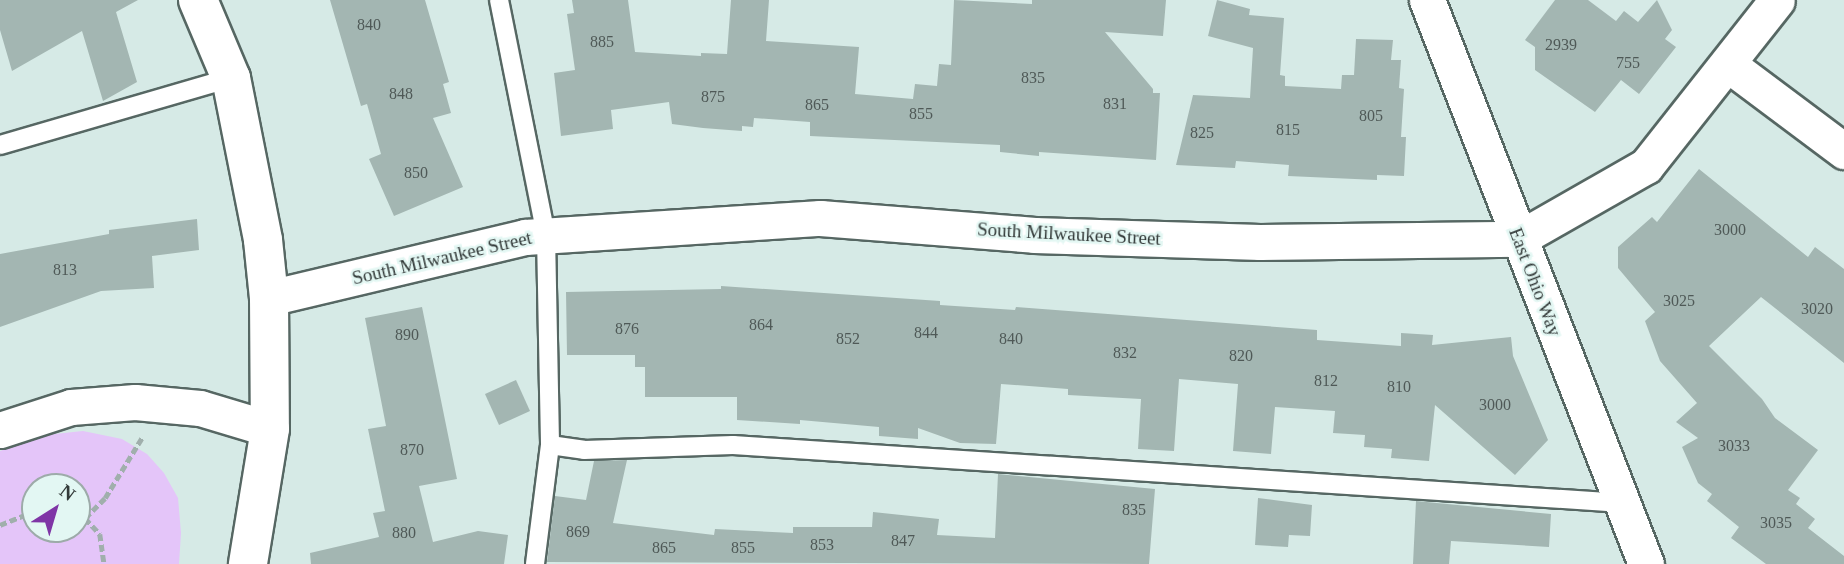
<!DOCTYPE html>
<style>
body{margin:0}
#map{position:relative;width:1844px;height:564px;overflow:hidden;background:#d6eae6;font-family:"Times New Roman",serif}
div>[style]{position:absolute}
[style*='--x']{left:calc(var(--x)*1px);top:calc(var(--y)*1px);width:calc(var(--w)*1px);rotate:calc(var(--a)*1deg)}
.green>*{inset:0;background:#e4c5f9}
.building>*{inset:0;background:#a3b6b2}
.path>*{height:4.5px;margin-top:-2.25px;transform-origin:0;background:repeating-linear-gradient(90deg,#a0afac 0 7px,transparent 0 10.5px)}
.roads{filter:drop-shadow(2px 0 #566763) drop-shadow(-2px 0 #566763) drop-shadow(0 2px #566763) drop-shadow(0 -2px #566763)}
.service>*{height:18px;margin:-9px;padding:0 9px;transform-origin:9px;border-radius:9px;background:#fff}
.minor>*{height:35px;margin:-17.5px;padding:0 17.5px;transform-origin:17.5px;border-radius:17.5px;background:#fff}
.tertiary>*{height:38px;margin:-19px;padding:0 19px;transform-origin:19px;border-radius:19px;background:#fff}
span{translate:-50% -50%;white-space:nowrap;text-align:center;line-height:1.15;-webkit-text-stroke:5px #e3f7f3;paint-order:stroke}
.number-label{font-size:16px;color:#4f5957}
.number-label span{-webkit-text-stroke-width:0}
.street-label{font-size:19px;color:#333a39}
.north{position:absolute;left:21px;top:473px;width:70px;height:70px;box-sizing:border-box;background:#e3f7f3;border:2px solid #9daba9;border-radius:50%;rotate:37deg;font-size:19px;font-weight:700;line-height:28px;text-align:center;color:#333a39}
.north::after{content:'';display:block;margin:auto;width:24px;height:32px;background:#7f35a6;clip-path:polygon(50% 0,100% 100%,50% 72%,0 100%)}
</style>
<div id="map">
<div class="green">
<div style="clip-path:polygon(evenodd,83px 431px,122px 439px,147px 454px,164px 473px,178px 498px,181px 533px,179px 564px,0 564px,0 451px,45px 435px,83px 431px,35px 487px,77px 487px,77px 529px,35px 529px,35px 487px)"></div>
</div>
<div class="building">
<div style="clip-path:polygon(0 0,138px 0,116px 12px,137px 82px,103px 101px,82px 31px,12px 71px,0 30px)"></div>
<div style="clip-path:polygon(330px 0,425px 0,449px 82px,443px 84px,451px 113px,433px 118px,463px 187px,394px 216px,369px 159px,381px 154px,367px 104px,361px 106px)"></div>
<div style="clip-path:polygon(572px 0,628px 0,635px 52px,701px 56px,701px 53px,727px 54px,731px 0,769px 0,766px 41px,859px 47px,855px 94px,913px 99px,915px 84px,937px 86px,939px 64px,951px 65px,954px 0,1032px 4px,1032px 0,1166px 0,1163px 36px,1105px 32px,1153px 89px,1153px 93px,1160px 93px,1156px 160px,1039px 152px,1039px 156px,1000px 152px,1000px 145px,810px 136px,810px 122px,754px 118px,753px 127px,742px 126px,742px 131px,703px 128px,672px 124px,669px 102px,611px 110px,613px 129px,561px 136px,554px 73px,575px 70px,567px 14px,574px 13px)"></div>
<div style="clip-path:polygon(1217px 0,1250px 9px,1249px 15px,1284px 18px,1280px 75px,1285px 76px,1285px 86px,1341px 89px,1342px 75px,1354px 75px,1356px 39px,1393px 40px,1391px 60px,1401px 60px,1399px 88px,1404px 89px,1401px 137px,1406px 137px,1404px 176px,1377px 175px,1377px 180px,1288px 176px,1289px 165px,1236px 161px,1235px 168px,1176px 165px,1193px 95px,1250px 98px,1253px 48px,1208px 36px)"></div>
<div style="clip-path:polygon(1555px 0,1588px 0,1616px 21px,1624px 11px,1638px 22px,1657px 0,1672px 30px,1665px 39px,1676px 47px,1639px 94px,1621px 80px,1595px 112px,1535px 70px,1535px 47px,1525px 40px)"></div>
<div style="clip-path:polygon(1699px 169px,1808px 257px,1815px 247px,1844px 269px,1844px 363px,1761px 297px,1709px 346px,1762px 399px,1775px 418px,1818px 450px,1788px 490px,1800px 498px,1796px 504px,1815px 519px,1808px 528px,1844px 556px,1844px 564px,1766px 564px,1731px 538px,1739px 527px,1707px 501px,1712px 494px,1698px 483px,1682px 447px,1698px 438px,1676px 422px,1697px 403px,1660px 361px,1645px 321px,1655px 312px,1618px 268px,1618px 247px,1652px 217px,1657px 222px)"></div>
<div style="clip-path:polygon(197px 219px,199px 250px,152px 256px,154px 288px,101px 291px,0 327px,0 254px,109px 234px,109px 230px)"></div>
<div style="clip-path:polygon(721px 286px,940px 301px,940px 305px,1015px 310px,1016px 307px,1317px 330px,1317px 340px,1401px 346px,1401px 333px,1433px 335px,1432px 345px,1511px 337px,1513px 356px,1548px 440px,1515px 475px,1435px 405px,1429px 461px,1391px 458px,1392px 449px,1364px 447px,1365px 435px,1333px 433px,1335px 411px,1275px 407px,1271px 454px,1233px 451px,1238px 384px,1179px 379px,1174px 451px,1138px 449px,1141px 399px,1068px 395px,1068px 389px,1001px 384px,996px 444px,960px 443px,918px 428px,918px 439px,879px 436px,879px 427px,800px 420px,800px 424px,737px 420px,737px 397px,645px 397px,645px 367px,635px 367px,635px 355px,567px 355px,566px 292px,721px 289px)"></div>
<div style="clip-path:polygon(422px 307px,457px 479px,419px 486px,433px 542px,478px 531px,508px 535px,504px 564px,311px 564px,310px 553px,379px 537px,373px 513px,385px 511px,368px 429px,386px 426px,365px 318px)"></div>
<div style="clip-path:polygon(516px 380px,530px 411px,499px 425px,485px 394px)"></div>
<div style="clip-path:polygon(627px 460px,613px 523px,714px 535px,715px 529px,793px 533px,793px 527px,872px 527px,873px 512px,939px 519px,937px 535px,995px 538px,998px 474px,1155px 489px,1149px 564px,547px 562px,555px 496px,586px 500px,594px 461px)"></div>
<div style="clip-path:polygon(1258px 498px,1312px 505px,1310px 536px,1289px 535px,1288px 547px,1255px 545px)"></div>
<div style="clip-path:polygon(1416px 501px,1551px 514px,1549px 547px,1451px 541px,1449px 564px,1413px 564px)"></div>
</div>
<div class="path">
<div style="--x:77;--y:515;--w:9;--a:21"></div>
<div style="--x:85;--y:518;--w:22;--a:47"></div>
<div style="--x:100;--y:534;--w:30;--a:82"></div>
<div style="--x:85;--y:518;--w:28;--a:-45"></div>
<div style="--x:105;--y:498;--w:73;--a:-58.5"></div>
<div style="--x:0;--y:525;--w:38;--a:-22"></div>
</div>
<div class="roads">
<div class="service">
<div style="--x:499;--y:0;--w:240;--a:78.7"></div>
<div style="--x:546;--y:235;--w:210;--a:88.9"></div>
<div style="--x:550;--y:445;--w:120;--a:97.2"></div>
<div style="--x:0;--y:145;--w:241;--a:-16.2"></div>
<div style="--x:550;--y:445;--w:34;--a:8"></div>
<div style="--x:584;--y:450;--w:149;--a:-1.9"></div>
<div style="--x:733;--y:445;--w:891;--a:3.73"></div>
</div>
<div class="minor">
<div style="--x:1427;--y:0;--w:605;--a:68.78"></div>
<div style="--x:1729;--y:65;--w:144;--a:36.8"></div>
<div style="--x:269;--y:298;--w:263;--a:-13.4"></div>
<div style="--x:525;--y:237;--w:296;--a:-3.7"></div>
<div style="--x:820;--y:218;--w:215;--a:4.5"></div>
<div style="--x:1034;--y:235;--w:226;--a:1.8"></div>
<div style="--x:1260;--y:242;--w:258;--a:-0.7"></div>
<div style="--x:1518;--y:239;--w:147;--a:-29.7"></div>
<div style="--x:1646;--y:166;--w:211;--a:-51.7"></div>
<div style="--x:0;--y:430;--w:75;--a:-17.9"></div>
<div style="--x:71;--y:407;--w:64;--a:-4.5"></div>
<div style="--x:135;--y:402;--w:65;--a:5.3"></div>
<div style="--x:200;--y:408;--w:73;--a:16.7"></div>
</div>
<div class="tertiary">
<div style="--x:198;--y:0;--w:85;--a:67.1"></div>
<div style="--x:231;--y:78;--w:165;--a:78.8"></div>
<div style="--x:263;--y:240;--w:58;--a:84.1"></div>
<div style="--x:269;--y:298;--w:131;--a:89.6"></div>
<div style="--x:270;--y:429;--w:137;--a:99.3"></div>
</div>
</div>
<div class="number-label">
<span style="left:369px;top:25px">840</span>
<span style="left:602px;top:42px">885</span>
<span style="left:1561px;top:45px">2939</span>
<span style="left:1628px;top:63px">755</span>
<span style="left:1033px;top:78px">835</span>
<span style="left:401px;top:94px">848</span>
<span style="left:713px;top:97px">875</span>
<span style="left:1115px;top:104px">831</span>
<span style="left:817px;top:105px">865</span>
<span style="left:921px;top:114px">855</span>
<span style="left:1371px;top:116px">805</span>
<span style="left:1288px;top:130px">815</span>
<span style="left:1202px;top:133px">825</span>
<span style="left:416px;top:173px">850</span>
<span style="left:1730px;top:230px">3000</span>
<span style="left:65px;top:270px">813</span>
<span style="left:1679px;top:301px">3025</span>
<span style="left:1817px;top:309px">3020</span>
<span style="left:761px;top:325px">864</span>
<span style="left:627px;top:329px">876</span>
<span style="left:926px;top:333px">844</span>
<span style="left:407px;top:335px">890</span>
<span style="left:848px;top:339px">852</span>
<span style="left:1011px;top:339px">840</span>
<span style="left:1125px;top:353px">832</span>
<span style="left:1241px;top:356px">820</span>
<span style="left:1326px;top:381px">812</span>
<span style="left:1399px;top:387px">810</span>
<span style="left:1495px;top:405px">3000</span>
<span style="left:1734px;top:446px">3033</span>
<span style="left:412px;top:450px">870</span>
<span style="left:1134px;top:510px">835</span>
<span style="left:1776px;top:523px">3035</span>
<span style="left:578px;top:532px">869</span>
<span style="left:404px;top:533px">880</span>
<span style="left:903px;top:541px">847</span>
<span style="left:822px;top:545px">853</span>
<span style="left:664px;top:548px">865</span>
<span style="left:743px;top:548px">855</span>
</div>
<div class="street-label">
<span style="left:1069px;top:234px;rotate:3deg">South Milwaukee Street</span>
<span style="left:442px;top:258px;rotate:-13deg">South Milwaukee Street</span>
<span style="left:1535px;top:282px;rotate:69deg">East Ohio Way</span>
</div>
<div class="north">N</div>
</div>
